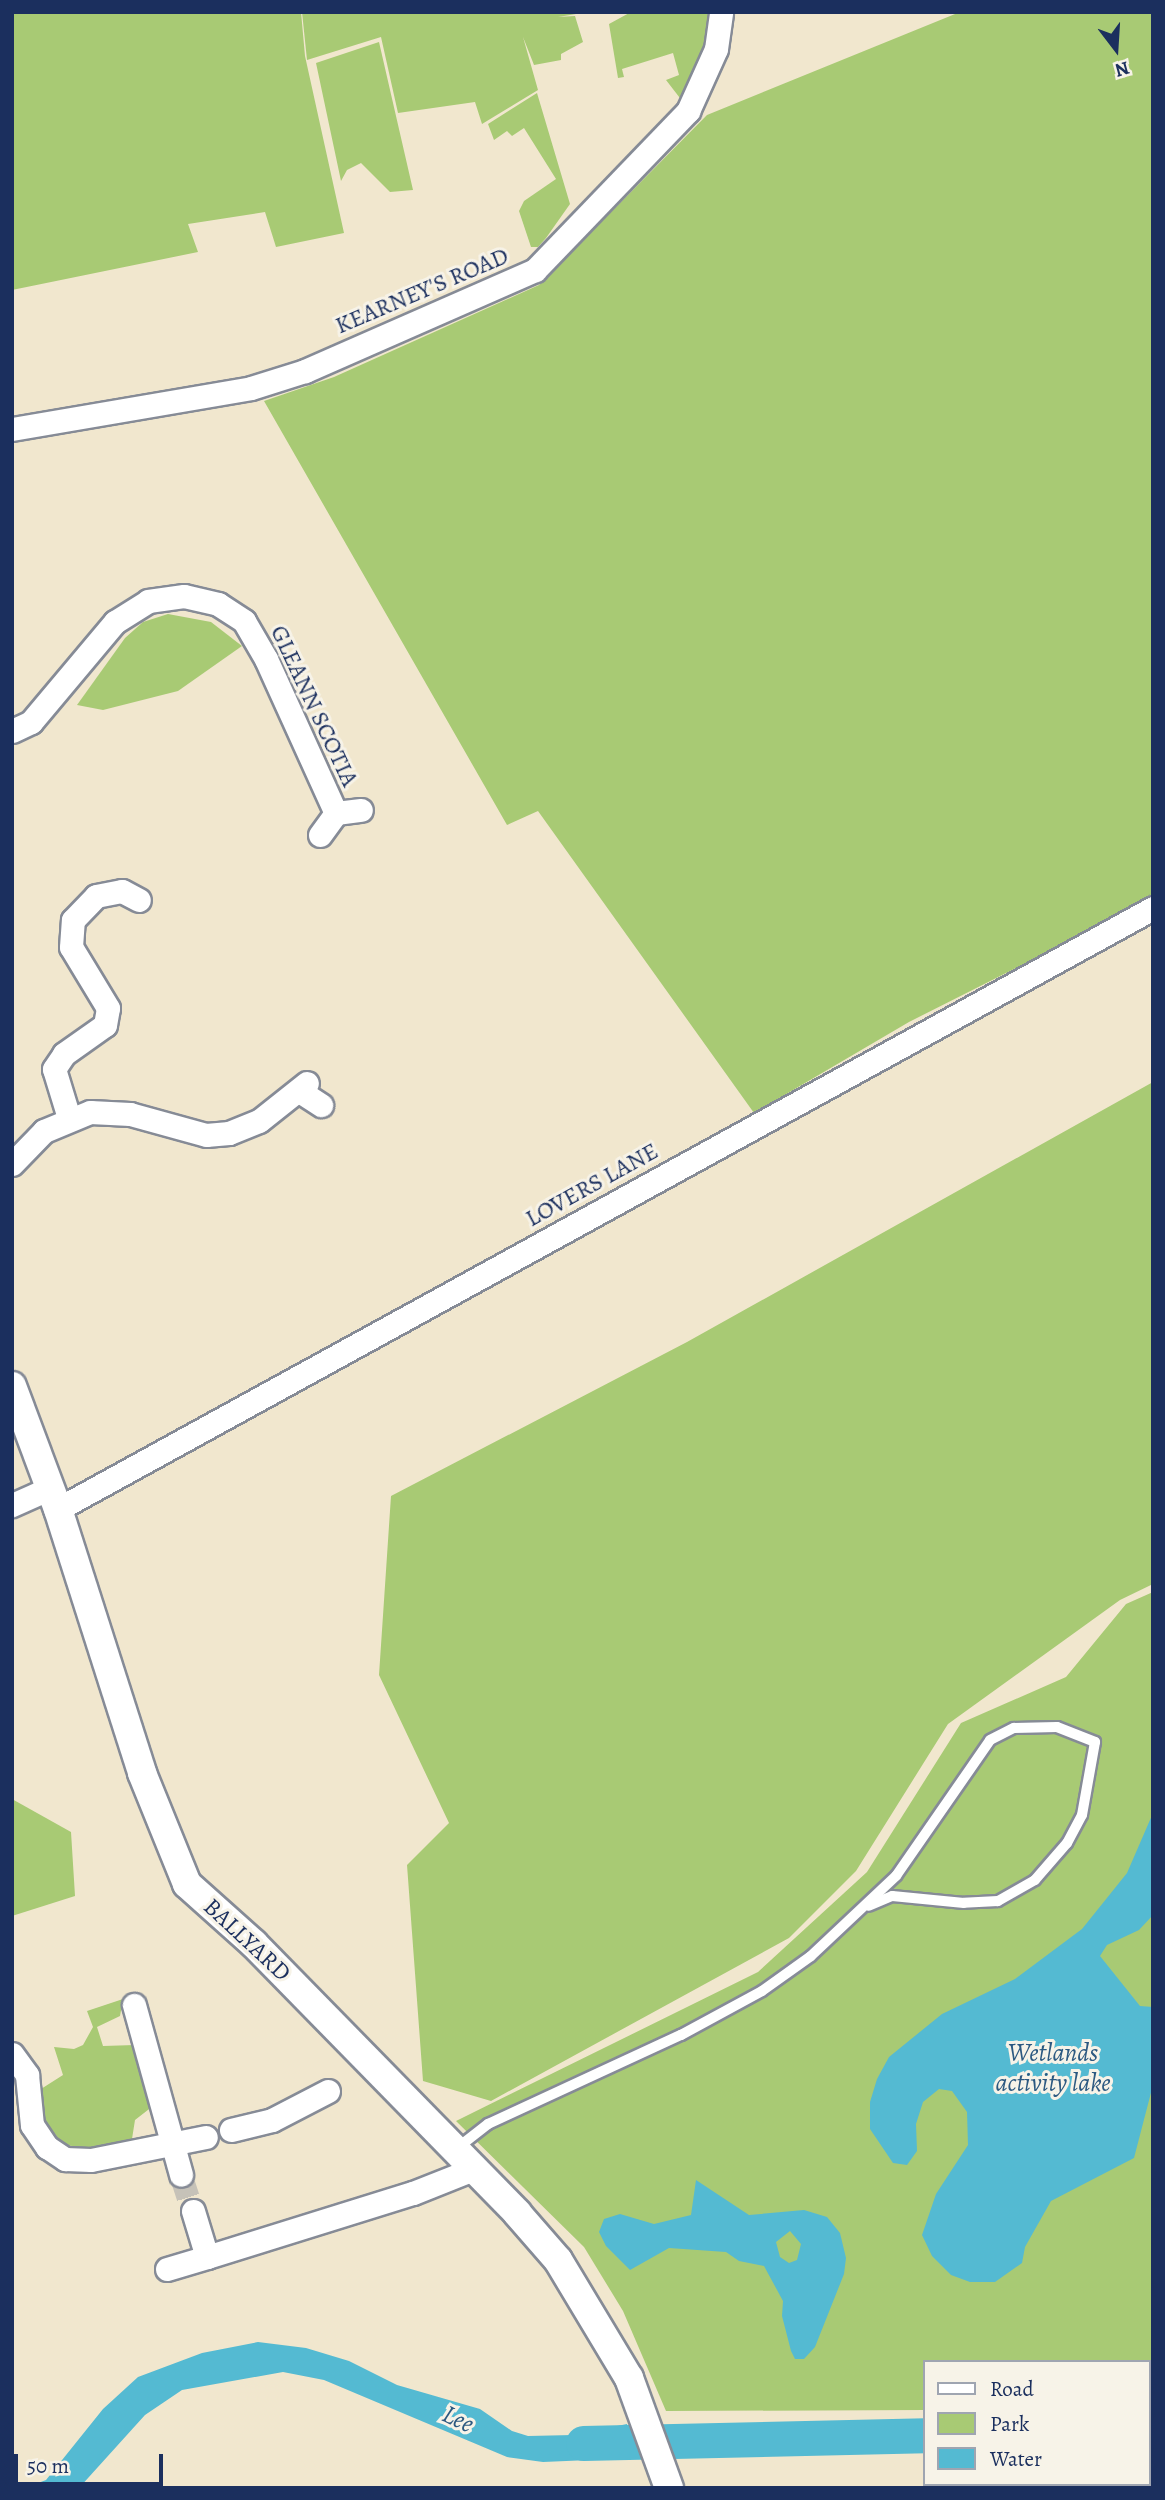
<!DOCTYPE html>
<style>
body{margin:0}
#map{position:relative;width:1165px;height:2500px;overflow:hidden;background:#f1e7ce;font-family:Alegreya,serif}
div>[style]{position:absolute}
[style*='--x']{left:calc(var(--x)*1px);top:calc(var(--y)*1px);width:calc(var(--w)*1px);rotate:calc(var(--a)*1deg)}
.green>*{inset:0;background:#a8ca74}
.water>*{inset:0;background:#54bad2}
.river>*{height:35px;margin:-17.5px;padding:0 17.5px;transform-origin:17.5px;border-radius:17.5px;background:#54bad2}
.minor-tunnel>*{height:23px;margin-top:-11.5px;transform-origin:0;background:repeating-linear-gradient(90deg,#c6c2b8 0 23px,transparent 0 34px)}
.roads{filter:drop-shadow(2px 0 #868b96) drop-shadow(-2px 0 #868b96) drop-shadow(0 2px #868b96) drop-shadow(0 -2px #868b96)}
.service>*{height:10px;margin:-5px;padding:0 5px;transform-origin:5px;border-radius:5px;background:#fff}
.minor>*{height:23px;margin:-11.5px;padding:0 11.5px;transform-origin:11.5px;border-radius:11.5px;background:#fff}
.tertiary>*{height:28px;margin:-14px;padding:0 14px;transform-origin:14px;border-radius:14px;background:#fff}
span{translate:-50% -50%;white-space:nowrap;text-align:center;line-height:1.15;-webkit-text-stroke:6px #f7f3e8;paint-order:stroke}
.street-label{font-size:24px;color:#1b2f5e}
.water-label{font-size:26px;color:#2c5981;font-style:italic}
.frame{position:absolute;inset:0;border:14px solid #1b2f5e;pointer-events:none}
.legend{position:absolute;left:923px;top:2360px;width:228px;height:126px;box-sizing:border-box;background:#f7f3e8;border:2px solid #9fa5b1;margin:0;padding:9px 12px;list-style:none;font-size:21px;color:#1b2f5e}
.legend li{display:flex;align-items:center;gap:14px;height:35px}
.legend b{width:35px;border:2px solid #9fa5b1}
.north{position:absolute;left:1081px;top:14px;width:70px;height:70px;-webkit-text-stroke:5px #f7f3e8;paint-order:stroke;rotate:163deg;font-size:19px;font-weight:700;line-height:28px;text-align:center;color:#1b2f5e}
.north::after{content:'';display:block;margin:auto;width:24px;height:32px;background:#1b2f5e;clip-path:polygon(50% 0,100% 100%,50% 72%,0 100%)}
.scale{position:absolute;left:14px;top:2454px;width:149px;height:32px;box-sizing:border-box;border:4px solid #1b2f5e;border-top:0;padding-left:9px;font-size:21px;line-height:24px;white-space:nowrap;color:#1b2f5e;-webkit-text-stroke:5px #f7f3e8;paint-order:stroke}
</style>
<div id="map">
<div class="green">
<div style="clip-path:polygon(12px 12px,301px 12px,305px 56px,344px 233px,276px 247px,265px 212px,188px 224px,198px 252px,12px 290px)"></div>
<div style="clip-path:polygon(302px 12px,588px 12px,558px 17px,575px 16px,583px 42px,561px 54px,561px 60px,534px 65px,523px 37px,538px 90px,482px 124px,475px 102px,398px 113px,381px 37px,307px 60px)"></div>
<div style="clip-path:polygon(631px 12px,710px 12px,710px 41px,700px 54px,683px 102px,666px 80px,679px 75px,673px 53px,622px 69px,624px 77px,618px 78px,609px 24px)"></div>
<div style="clip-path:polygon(960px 12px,1153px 12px,1153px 899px,909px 1022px,754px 1113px,538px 811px,507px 825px,264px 401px,334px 377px,539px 285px,707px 115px)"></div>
<div style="clip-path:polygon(379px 42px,413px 190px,390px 192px,361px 163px,347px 170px,341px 181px,316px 63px)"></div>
<div style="clip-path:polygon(537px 93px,570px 204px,546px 238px,538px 247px,531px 247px,519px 211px,524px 201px,556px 179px,524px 128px,512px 136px,507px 131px,494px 140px,488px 124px)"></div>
<div style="clip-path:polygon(168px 614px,211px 622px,242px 646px,178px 691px,103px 710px,77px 705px,125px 638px,143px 622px)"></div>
<div style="clip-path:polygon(1153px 1082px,1153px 1584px,1120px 1600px,948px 1724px,856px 1871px,789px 1938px,491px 2101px,423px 2081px,407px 1865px,449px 1823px,379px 1675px,391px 1496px,687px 1342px)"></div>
<div style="clip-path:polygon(1153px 1592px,1153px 2402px,1149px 2402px,1149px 2362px,925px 2362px,925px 2410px,666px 2411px,623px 2311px,584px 2247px,456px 2121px,758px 1972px,867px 1872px,961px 1723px,1066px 1677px,1126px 1604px)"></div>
<div style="clip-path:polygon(12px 1799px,71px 1832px,75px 1896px,12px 1916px)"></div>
<div style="clip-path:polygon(123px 1999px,120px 2016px,97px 2027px,103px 2046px,135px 2045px,153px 2106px,135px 2120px,132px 2139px,100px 2149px,63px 2145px,38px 2111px,41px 2089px,63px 2075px,54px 2047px,74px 2049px,83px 2045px,93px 2027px,87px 2011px)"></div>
</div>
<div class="water">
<div style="clip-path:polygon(1153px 1813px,1153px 1915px,1139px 1930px,1107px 1945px,1100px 1956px,1140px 2006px,1153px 2007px,1153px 2085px,1134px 2158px,1051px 2201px,1025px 2247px,1022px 2263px,995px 2282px,970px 2282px,951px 2275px,932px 2256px,922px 2235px,936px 2194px,968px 2145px,967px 2112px,952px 2091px,939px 2089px,923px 2102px,916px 2124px,917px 2151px,907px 2165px,893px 2163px,870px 2129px,870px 2102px,877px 2079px,889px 2057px,942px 2014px,1015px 1979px,1082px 1929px,1127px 1873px)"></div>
<div style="clip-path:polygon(evenodd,696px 2180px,749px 2215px,804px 2210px,827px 2217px,840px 2233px,846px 2258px,844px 2274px,815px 2347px,804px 2359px,795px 2359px,791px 2351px,782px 2316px,783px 2301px,764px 2266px,739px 2261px,726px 2252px,669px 2248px,630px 2270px,606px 2246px,599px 2232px,604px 2219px,620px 2214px,654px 2224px,691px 2215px,696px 2180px,790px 2231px,801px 2244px,797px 2260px,789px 2263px,780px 2257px,776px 2242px,790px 2231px)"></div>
<div style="clip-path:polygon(258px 2342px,306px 2348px,349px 2361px,397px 2385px,480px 2409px,512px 2431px,528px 2436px,573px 2435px,627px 2424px,636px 2458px,543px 2462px,507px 2457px,324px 2380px,283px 2372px,182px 2390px,145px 2415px,79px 2488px,25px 2488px,46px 2480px,103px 2409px,138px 2377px,202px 2353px)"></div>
</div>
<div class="river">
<div style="--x:1149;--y:2432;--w:4;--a:0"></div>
<div style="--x:583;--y:2443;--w:342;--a:-1.3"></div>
</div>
<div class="minor-tunnel">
<div style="--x:181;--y:2175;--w:38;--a:72"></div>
</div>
<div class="roads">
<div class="service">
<div style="--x:456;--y:2149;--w:41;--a:-38"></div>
<div style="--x:488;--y:2124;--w:213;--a:-24.8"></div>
<div style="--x:681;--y:2035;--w:92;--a:-28.5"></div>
<div style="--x:762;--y:1991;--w:60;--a:-35.5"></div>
<div style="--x:811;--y:1956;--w:117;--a:-43.3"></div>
<div style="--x:896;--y:1876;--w:165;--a:-55.3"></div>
<div style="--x:990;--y:1740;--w:27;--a:-27"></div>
<div style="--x:1014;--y:1728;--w:43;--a:-1.3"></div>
<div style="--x:1057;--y:1727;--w:41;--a:21.5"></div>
<div style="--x:1095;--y:1742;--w:74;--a:100.1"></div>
<div style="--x:1082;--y:1815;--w:32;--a:118"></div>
<div style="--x:1067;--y:1843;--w:49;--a:130.9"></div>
<div style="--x:1035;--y:1880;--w:43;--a:150.4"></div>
<div style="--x:998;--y:1901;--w:34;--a:177"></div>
<div style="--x:964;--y:1903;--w:72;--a:-174.4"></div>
<div style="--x:892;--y:1896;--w:25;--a:157"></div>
</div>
<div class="minor">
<div style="--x:12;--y:429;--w:242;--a:-9.7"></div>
<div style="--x:251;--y:388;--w:57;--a:-17.5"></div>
<div style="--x:305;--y:371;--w:251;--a:-23.7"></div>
<div style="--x:535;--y:270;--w:221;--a:-46.1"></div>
<div style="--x:688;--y:111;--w:68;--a:-65.7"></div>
<div style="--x:716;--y:49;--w:37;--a:-82"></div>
<div style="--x:12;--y:731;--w:21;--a:-25"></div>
<div style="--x:31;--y:722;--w:131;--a:-50"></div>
<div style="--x:115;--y:622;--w:39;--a:-32"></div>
<div style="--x:148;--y:601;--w:36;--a:-8"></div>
<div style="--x:184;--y:596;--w:35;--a:13"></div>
<div style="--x:218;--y:604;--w:31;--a:33"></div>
<div style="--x:244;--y:621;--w:44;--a:59.9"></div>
<div style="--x:266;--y:659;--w:169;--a:65.6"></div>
<div style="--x:320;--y:835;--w:27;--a:-54"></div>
<div style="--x:336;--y:813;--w:25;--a:-7"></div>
<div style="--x:301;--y:1092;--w:24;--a:33"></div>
<div style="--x:69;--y:1118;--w:51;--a:-107"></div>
<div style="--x:54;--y:1069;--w:18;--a:-56"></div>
<div style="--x:64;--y:1054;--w:50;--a:-35.3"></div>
<div style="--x:105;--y:1025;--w:17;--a:-80"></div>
<div style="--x:108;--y:1008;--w:71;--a:-121.2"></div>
<div style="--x:71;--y:947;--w:27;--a:-86"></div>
<div style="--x:73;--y:920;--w:33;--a:-46"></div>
<div style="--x:96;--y:896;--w:26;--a:-11"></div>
<div style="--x:122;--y:891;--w:19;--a:28"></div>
<div style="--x:12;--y:1164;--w:46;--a:-45.9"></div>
<div style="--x:44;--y:1131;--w:50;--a:-22.4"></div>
<div style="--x:90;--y:1112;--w:40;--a:2.9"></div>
<div style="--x:130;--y:1114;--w:79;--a:15.4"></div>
<div style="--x:206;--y:1135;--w:23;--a:-5"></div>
<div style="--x:229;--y:1133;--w:32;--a:-22"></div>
<div style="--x:259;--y:1121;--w:61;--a:-38.4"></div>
<div style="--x:12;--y:1505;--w:42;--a:-24.1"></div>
<div style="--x:58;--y:1509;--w:1249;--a:-28.76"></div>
<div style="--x:134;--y:2005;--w:176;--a:74.5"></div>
<div style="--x:12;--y:2054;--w:26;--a:54"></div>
<div style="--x:27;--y:2075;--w:50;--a:84.3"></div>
<div style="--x:32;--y:2125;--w:27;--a:56"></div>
<div style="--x:47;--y:2147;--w:22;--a:34"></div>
<div style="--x:65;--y:2159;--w:26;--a:2"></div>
<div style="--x:91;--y:2160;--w:117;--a:-11.3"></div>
<div style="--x:231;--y:2130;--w:42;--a:-13.7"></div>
<div style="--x:272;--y:2120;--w:63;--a:-27.4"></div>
<div style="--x:193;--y:2211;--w:48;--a:73.1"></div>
<div style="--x:207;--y:2257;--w:216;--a:-17.3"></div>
<div style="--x:413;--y:2193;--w:62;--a:-21.6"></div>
<div style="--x:167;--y:2269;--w:42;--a:-16.7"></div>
</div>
<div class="tertiary">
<div style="--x:12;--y:1386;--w:131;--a:69.5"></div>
<div style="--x:58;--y:1509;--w:277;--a:72.3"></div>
<div style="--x:142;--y:1773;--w:120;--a:67.9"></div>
<div style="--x:187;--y:1884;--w:90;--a:41.8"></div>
<div style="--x:254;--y:1944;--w:376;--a:45.6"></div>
<div style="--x:517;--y:2213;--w:62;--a:48.9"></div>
<div style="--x:558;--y:2260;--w:138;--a:59"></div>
<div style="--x:629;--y:2378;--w:117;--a:70"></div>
</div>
</div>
<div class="street-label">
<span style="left:422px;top:291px;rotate:-23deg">KEARNEY'S ROAD</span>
<span style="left:314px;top:706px;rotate:65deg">GLEANN SCOTIA</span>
<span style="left:592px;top:1185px;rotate:-29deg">LOVERS LANE</span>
<span style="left:247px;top:1940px;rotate:43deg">BALLYARD</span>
</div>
<div class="water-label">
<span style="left:1053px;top:2068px">Wetlands<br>activity lake</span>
<span style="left:458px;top:2419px;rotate:25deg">Lee</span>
</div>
<div class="frame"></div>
<ul class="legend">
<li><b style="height:9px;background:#fff"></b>Road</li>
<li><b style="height:19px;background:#a8ca74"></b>Park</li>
<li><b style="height:19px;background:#54bad2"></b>Water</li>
</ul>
<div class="north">N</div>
<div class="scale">50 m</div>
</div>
